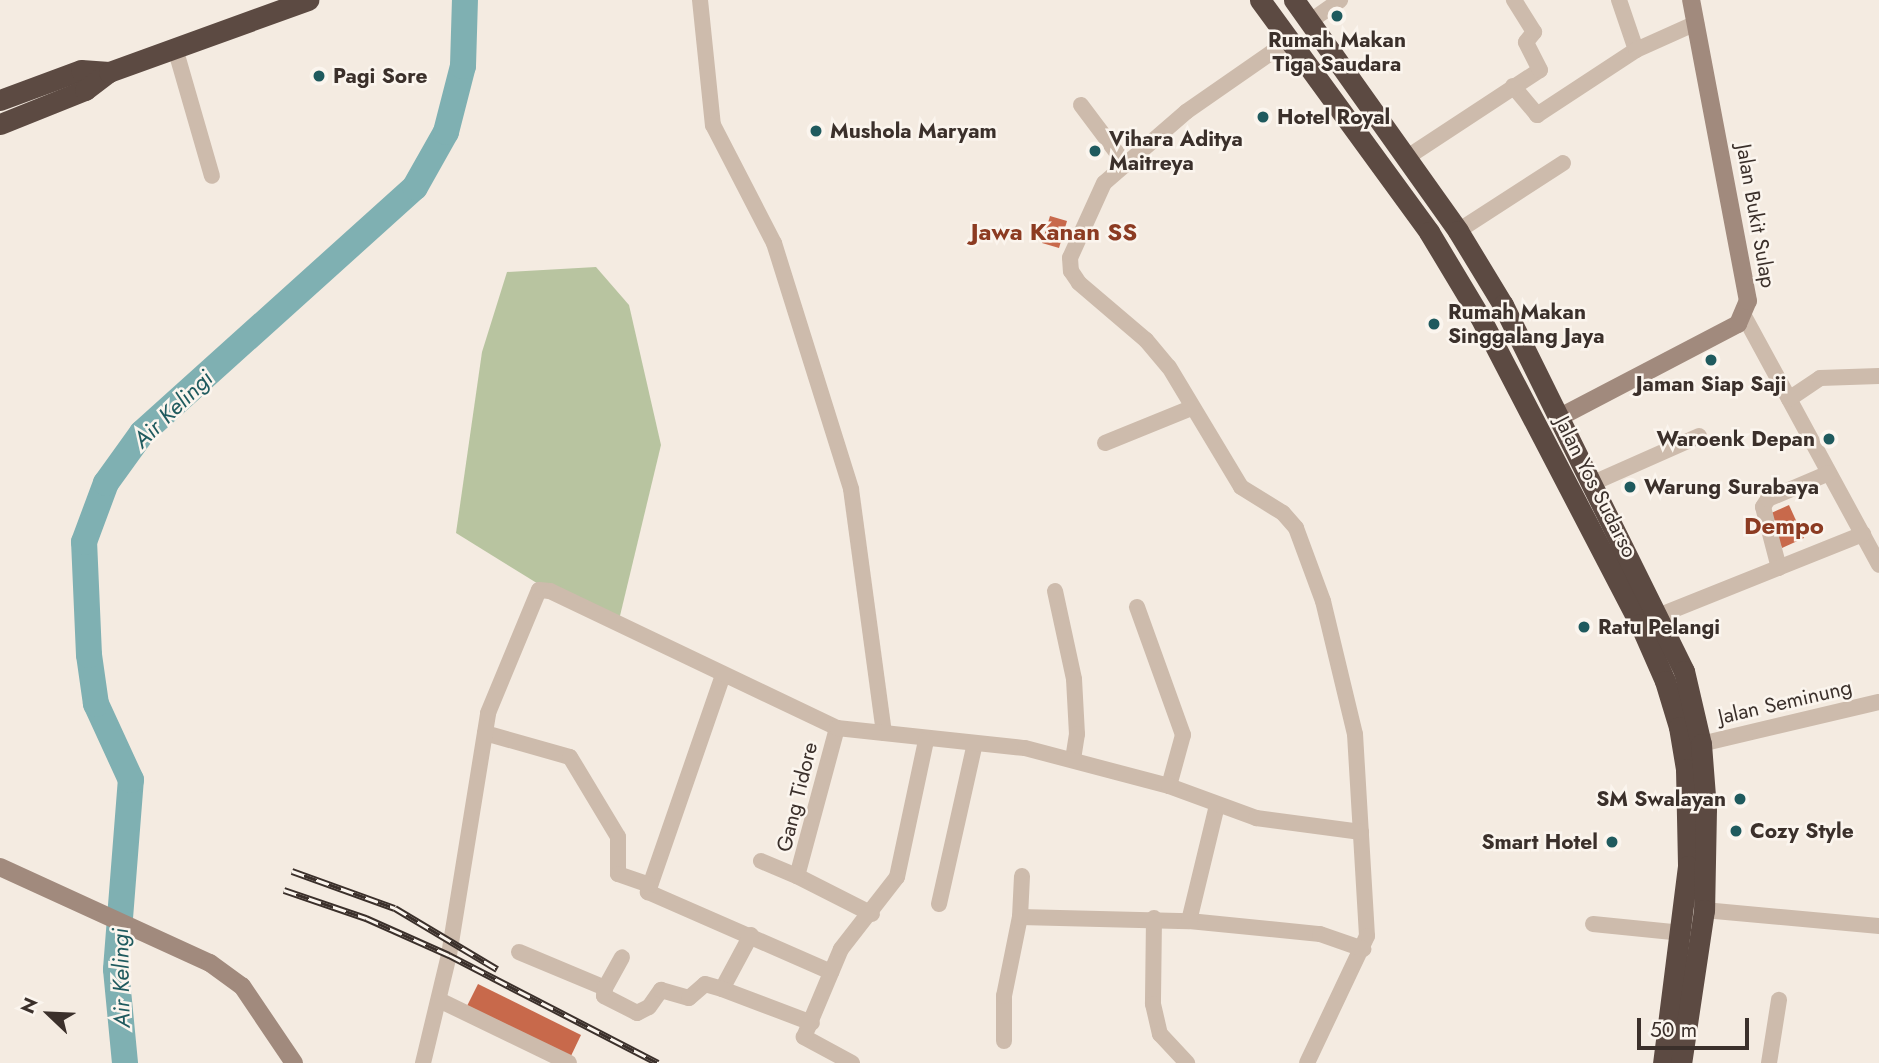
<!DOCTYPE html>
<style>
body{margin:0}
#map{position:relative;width:1879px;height:1063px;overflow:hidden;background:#f4ebe1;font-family:Jost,sans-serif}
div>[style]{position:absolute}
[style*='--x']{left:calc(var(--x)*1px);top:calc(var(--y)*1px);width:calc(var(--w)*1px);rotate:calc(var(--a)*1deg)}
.green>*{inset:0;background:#b8c4a0}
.river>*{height:26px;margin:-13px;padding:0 13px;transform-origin:13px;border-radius:13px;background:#7fb0b2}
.building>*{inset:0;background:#c8694b}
.street>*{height:16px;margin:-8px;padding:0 8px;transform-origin:8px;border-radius:8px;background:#cdbbac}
.secondary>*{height:18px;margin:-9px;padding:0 9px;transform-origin:9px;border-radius:9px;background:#a18a7d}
.highway>*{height:21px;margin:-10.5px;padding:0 10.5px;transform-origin:10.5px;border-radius:10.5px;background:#5c4a42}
.rail>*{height:7px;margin-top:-3.5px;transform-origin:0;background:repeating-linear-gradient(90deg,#fbf5ee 0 13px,#3b302b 0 26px);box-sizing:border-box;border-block:2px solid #3b302b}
.dots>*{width:19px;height:19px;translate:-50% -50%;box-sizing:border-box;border:4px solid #fbf5ee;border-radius:50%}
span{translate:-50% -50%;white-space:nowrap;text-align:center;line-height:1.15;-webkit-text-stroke:5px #fbf5ee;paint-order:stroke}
.poi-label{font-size:21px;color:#3b302b;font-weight:700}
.left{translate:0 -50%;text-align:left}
.right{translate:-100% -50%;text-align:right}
.street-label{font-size:21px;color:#3b302b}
.water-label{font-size:23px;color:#1f5a5e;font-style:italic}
.quarter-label{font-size:24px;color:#8c3b22;font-weight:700}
.north{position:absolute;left:14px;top:979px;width:70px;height:70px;-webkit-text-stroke:5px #fbf5ee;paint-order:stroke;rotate:293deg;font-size:19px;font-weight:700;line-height:28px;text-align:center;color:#3b302b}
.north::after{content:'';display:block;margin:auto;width:24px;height:32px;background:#3b302b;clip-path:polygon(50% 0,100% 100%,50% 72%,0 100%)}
.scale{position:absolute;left:1637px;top:1018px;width:112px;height:32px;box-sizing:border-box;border:4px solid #3b302b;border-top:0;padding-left:9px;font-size:21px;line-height:24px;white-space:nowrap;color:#3b302b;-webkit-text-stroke:5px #fbf5ee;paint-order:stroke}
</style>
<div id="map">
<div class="green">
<div style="clip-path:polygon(596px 267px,629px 305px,661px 445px,619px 620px,540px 585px,456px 533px,482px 352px,507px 272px)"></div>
</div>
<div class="river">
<div style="--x:125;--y:1063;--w:94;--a:-95.5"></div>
<div style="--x:116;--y:969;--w:190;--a:-85.5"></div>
<div style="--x:131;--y:780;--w:84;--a:-114.7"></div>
<div style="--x:96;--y:704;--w:49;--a:-98.1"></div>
<div style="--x:89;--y:655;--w:113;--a:-92.5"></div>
<div style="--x:84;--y:542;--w:63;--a:-69.6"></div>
<div style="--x:106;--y:483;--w:62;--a:-54.2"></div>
<div style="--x:142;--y:433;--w:367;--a:-42"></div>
<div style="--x:415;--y:187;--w:63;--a:-60.6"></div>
<div style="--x:446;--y:132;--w:68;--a:-75.6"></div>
<div style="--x:463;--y:66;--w:66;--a:-88.3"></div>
</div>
<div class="building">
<div style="clip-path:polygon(1050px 216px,1067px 221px,1059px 248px,1042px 243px)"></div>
<div style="clip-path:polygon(1789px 505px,1804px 538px,1782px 548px,1767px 515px)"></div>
<div style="clip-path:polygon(478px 984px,581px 1035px,570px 1058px,466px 1008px)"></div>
</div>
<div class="street">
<div style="--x:700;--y:0;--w:126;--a:84.1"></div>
<div style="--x:713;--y:125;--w:133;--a:62.7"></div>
<div style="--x:774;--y:243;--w:258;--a:72.6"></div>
<div style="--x:851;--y:489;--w:246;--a:82.3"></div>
<div style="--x:1619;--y:0;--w:53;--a:71.2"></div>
<div style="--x:1309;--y:22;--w:38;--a:-35"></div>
<div style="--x:1288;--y:41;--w:124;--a:145.2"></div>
<div style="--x:1186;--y:112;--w:108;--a:139.1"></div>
<div style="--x:1104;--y:183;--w:82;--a:114.4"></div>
<div style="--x:1070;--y:258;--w:13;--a:86"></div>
<div style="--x:1071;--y:271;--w:14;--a:56"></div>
<div style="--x:1079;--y:283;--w:88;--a:40.4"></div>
<div style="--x:1146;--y:340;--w:35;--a:50"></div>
<div style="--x:1169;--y:367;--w:140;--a:59"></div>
<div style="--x:1241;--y:487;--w:49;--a:31.8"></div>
<div style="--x:1283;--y:513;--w:20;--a:49"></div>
<div style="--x:1296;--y:528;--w:78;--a:69.7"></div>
<div style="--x:1323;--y:601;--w:137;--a:76.5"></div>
<div style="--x:1355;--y:734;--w:202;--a:86.6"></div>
<div style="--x:1367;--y:936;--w:140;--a:115.3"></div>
<div style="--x:175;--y:48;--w:133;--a:73.9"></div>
<div style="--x:1513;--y:86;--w:38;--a:50"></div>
<div style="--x:1537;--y:115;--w:118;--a:-33.3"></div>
<div style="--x:1636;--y:50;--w:66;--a:-24.2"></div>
<div style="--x:1081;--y:105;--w:75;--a:53.1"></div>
<div style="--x:1406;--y:158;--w:160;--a:-33.3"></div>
<div style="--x:1540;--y:70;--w:31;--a:-117"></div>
<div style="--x:1526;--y:42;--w:13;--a:-51"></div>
<div style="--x:1534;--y:32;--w:38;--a:-122"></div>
<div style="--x:1458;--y:231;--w:125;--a:-32.9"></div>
<div style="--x:1744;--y:316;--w:283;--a:61.5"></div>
<div style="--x:1789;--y:399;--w:37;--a:-34"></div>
<div style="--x:1820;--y:378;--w:59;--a:-1.9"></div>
<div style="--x:1105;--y:443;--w:93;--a:-22.1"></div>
<div style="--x:1593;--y:483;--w:116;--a:-23.9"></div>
<div style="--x:1779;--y:568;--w:63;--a:-104.7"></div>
<div style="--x:1763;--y:507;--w:9;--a:-58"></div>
<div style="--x:1768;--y:499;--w:66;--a:-23.1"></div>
<div style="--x:1055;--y:591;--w:90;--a:77.8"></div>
<div style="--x:1074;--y:679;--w:55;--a:86.9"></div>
<div style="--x:1077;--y:734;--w:25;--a:99"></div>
<div style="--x:1137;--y:607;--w:136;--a:70.2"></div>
<div style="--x:1183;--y:735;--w:53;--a:105.4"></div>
<div style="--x:1658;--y:616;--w:221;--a:-21.8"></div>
<div style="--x:723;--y:675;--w:230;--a:109.1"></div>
<div style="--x:648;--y:892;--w:200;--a:23.6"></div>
<div style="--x:837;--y:728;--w:153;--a:105.1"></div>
<div style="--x:797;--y:876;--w:84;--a:26.9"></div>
<div style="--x:485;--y:733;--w:88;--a:15.8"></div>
<div style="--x:570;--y:757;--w:93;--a:59"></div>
<div style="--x:618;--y:837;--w:37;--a:90"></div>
<div style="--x:618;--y:874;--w:34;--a:19"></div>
<div style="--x:1701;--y:744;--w:183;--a:-13.3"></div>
<div style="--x:761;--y:861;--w:39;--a:23"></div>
<div style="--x:939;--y:904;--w:165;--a:-77.4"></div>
<div style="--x:1704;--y:910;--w:176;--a:5.2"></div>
<div style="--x:1020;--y:917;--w:169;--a:1.4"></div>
<div style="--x:1189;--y:921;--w:132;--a:5.7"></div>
<div style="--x:1320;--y:934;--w:46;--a:19.2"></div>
<div style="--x:1154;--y:918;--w:86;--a:90.7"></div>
<div style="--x:1153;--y:1004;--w:31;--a:77"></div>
<div style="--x:1160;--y:1034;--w:40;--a:47"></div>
<div style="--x:1189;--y:921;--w:119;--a:-76.4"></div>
<div style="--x:1593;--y:924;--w:90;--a:5.7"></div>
<div style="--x:751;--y:935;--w:61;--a:118.2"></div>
<div style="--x:722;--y:989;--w:96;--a:20.7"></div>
<div style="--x:519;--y:952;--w:93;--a:22.7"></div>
<div style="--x:605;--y:988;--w:8;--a:97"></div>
<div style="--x:604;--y:996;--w:37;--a:27"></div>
<div style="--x:637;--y:1013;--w:13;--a:-27"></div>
<div style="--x:649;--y:1007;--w:21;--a:-55"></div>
<div style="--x:661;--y:990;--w:29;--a:16"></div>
<div style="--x:689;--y:998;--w:21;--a:-41"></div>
<div style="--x:705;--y:984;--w:18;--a:16"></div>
<div style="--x:605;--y:988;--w:35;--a:-61"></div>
<div style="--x:441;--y:1001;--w:142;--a:25.8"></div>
<div style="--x:1004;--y:1041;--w:45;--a:-90"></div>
<div style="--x:1004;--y:996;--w:81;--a:-78.6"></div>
<div style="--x:1020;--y:917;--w:41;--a:-87.2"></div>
<div style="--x:423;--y:1063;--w:111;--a:-76.5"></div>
<div style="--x:449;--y:955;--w:245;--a:-80.8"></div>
<div style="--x:488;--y:713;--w:133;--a:-67.5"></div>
<div style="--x:539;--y:590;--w:11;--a:5"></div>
<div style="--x:550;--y:591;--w:318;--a:25.5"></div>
<div style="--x:837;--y:728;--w:189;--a:6.1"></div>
<div style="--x:1025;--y:748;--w:149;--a:14.8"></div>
<div style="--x:1169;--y:786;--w:93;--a:20.2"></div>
<div style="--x:1256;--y:818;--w:106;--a:7.6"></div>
<div style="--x:852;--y:1063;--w:55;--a:-151.6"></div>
<div style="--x:804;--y:1037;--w:95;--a:-67.2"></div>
<div style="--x:841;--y:949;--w:91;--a:-52.1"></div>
<div style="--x:897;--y:877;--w:140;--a:-78"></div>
<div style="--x:1769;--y:1063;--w:64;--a:-81"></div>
</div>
<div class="secondary">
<div style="--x:1560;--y:417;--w:201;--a:-27.6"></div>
<div style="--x:1738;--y:324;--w:25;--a:-67"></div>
<div style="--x:1748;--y:301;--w:306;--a:-100.7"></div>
<div style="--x:0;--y:867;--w:231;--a:24.6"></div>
<div style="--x:210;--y:963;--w:39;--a:36"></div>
<div style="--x:242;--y:986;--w:93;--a:56"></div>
</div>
<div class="highway">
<div style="--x:1260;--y:0;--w:287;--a:53.9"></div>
<div style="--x:1429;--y:232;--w:99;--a:59"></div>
<div style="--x:1480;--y:317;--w:346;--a:62.5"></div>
<div style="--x:1640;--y:624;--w:62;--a:66.3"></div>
<div style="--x:1665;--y:681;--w:48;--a:73.1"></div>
<div style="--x:1679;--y:727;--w:43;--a:80.5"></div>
<div style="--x:1686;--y:769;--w:97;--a:88.8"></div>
<div style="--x:1688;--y:866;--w:199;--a:97.2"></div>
<div style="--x:1294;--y:0;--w:283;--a:54.6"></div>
<div style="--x:1458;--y:231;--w:87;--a:58.7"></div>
<div style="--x:1503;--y:305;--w:408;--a:63.7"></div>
<div style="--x:1684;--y:671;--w:75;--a:76.9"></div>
<div style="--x:1701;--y:744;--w:65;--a:85.6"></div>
<div style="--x:1706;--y:809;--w:101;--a:91.1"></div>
<div style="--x:1704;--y:910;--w:155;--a:98.5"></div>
<div style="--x:0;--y:100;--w:86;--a:-20.3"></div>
<div style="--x:81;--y:70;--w:28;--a:4"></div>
<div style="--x:0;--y:124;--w:92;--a:-21.8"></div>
<div style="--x:85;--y:90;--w:30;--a:-37"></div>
<div style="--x:109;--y:72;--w:212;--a:-19.9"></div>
</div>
<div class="rail">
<div style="--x:292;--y:871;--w:109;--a:19.8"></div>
<div style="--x:395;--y:908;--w:119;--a:30.9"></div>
<div style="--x:284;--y:890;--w:87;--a:18.9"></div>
<div style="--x:366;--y:918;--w:91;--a:24"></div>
<div style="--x:449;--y:955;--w:235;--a:27.3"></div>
</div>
<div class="dots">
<div style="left:1337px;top:16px;background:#1f5a5e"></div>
<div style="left:319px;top:76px;background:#1f5a5e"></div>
<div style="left:1263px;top:117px;background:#1f5a5e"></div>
<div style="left:816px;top:131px;background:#1f5a5e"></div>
<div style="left:1095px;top:151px;background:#1f5a5e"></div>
<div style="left:1434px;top:324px;background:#1f5a5e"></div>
<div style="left:1711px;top:360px;background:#1f5a5e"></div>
<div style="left:1829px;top:439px;background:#1f5a5e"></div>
<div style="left:1630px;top:487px;background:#1f5a5e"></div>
<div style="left:1584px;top:627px;background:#1f5a5e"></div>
<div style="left:1740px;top:799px;background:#1f5a5e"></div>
<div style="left:1736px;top:831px;background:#1f5a5e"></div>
<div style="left:1612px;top:842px;background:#1f5a5e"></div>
</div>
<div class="poi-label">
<span style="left:1337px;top:52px">Rumah Makan<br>Tiga Saudara</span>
<span class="left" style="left:333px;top:76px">Pagi Sore</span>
<span class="left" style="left:1277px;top:117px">Hotel Royal</span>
<span class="left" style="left:830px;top:131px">Mushola Maryam</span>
<span class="left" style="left:1109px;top:151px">Vihara Aditya<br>Maitreya</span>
<span class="left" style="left:1448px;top:324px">Rumah Makan<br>Singgalang Jaya</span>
<span style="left:1711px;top:384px">Jaman Siap Saji</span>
<span class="right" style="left:1815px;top:439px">Waroenk Depan</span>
<span class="left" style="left:1644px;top:487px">Warung Surabaya</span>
<span class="left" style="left:1598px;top:627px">Ratu Pelangi</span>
<span class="right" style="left:1726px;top:799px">SM Swalayan</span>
<span class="left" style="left:1750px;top:831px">Cozy Style</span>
<span class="right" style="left:1598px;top:842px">Smart Hotel</span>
</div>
<div class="street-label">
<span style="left:1756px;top:216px;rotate:80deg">Jalan Bukit Sulap</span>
<span style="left:1596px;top:487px;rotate:63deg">Jalan Yos Sudarso</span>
<span style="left:1785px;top:702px;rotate:-13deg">Jalan Seminung</span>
<span style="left:797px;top:797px;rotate:-76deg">Gang Tidore</span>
</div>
<div class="water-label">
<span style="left:173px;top:409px;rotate:-44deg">Air Kelingi</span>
<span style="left:121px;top:978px;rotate:-91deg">Air Kelingi</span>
</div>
<div class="quarter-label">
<span style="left:1054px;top:232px">Jawa Kanan SS</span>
<span style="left:1784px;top:526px">Dempo</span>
</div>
<div class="north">N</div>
<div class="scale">50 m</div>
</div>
